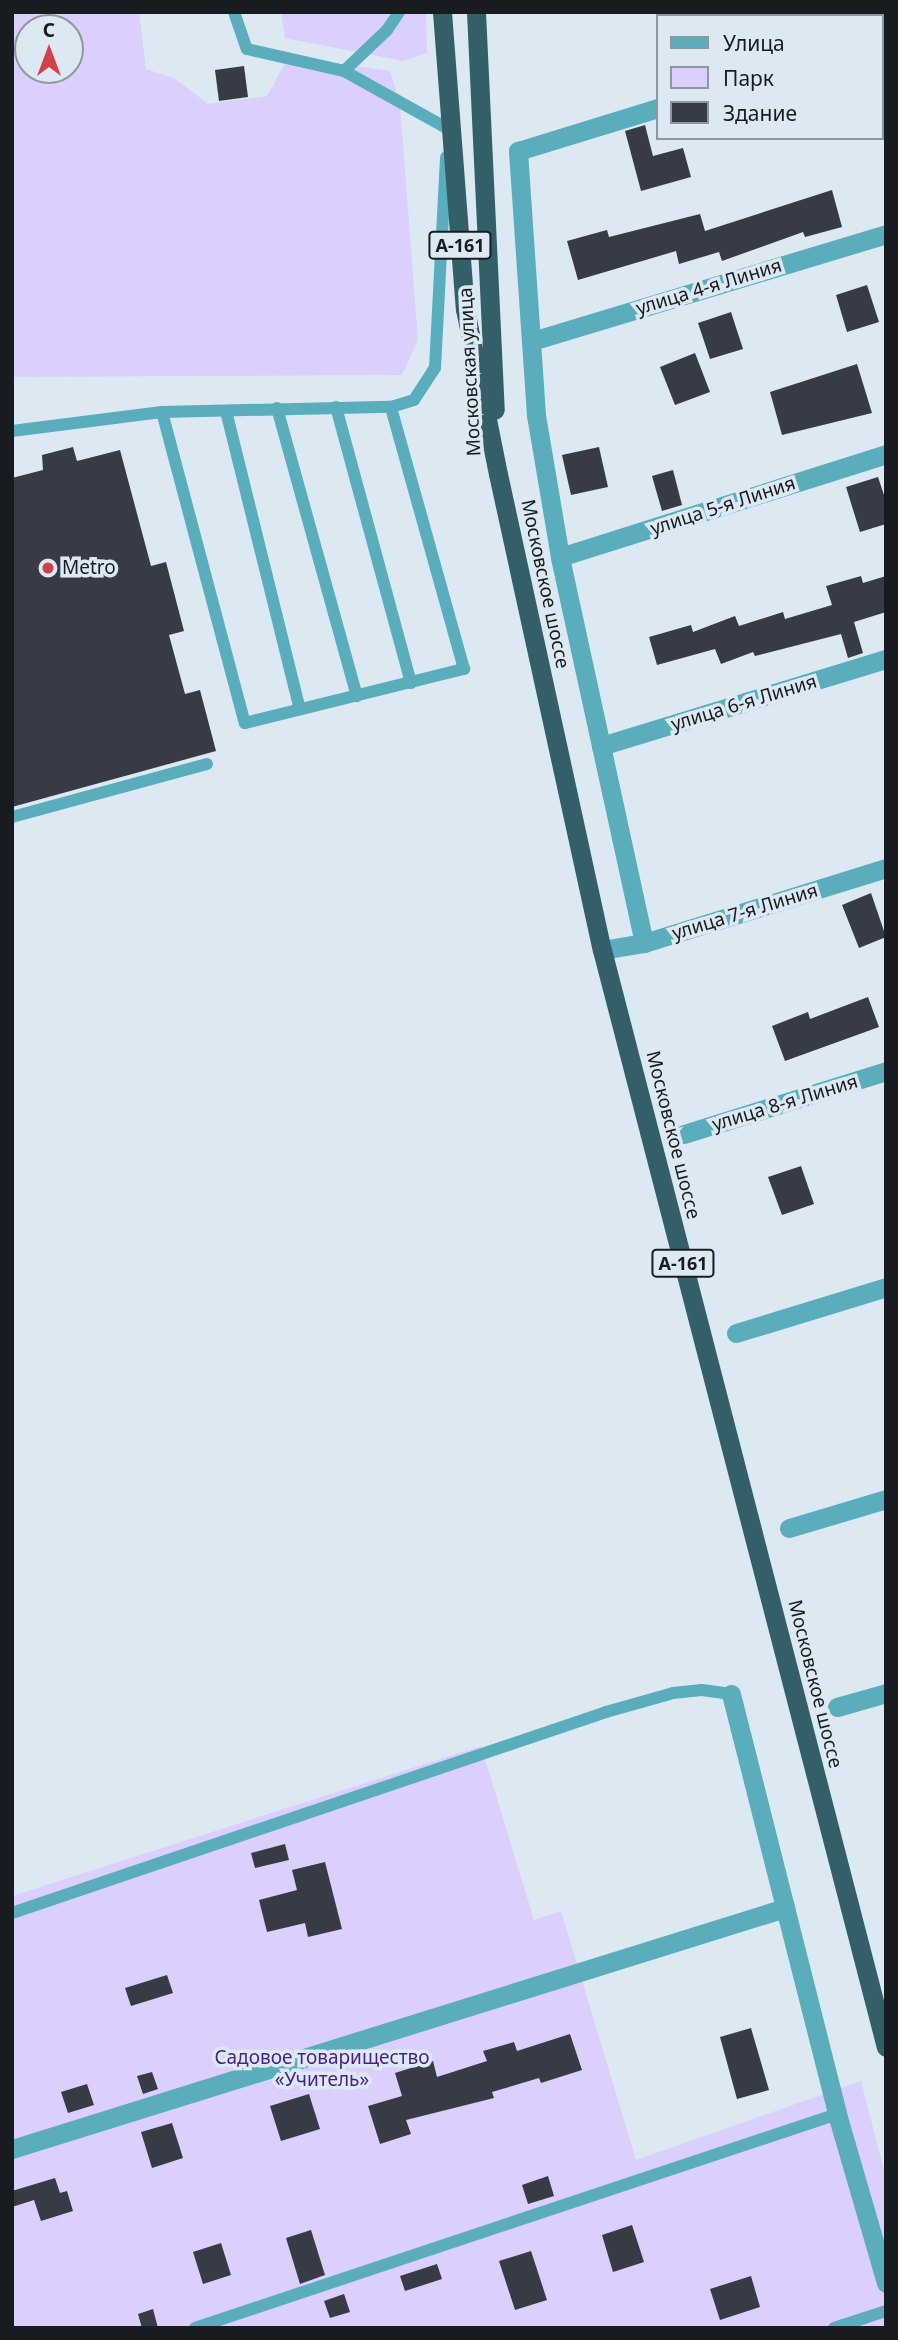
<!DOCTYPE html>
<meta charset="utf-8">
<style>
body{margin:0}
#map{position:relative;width:898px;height:2340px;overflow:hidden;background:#dce9f3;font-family:"Noto Sans",sans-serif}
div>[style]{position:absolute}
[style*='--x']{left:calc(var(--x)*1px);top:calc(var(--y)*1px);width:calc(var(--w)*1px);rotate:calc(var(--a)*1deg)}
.green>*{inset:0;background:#dbcffe}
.building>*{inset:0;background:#373b46}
.service>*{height:12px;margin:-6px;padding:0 6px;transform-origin:6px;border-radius:6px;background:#59adbc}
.minor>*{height:19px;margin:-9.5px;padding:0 9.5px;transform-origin:9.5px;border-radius:9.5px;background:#59adbc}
.trunk>*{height:19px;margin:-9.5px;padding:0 9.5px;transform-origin:9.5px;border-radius:9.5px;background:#336068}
.dots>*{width:19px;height:19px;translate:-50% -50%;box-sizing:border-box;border:4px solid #dce9f3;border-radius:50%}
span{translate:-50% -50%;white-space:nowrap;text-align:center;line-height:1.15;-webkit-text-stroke:7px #dce9f3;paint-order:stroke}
.shield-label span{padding:2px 5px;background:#dce9f3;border:2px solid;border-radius:5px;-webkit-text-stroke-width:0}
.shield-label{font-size:18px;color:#181c20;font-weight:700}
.street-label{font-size:19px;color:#181c20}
.poi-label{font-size:19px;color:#181c20}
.left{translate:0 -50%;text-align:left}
.park-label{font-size:19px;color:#481f84}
.frame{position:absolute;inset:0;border:14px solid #181c20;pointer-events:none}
.legend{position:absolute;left:656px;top:14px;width:228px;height:126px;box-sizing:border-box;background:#dce9f3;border:2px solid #8e979f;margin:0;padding:9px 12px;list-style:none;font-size:21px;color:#181c20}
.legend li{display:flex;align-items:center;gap:14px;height:35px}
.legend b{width:35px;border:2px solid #8e979f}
.north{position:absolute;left:14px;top:14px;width:70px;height:70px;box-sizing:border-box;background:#dce9f3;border:2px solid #8e979f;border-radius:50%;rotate:0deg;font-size:19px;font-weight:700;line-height:28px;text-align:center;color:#181c20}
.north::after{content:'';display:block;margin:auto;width:24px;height:32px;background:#d1414a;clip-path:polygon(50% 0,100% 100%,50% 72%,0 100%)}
</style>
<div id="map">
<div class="green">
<div style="clip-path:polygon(evenodd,12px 12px,139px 12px,146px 69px,174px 78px,208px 104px,267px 96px,289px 56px,390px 71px,400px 104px,418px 340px,402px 375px,12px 377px,12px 12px,28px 28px,70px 28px,70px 70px,28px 70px,28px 28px)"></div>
<div style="clip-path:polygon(281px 12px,426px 12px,427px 53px,403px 61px,285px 38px)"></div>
<div style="clip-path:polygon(481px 1746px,534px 1920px,561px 1911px,636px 2160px,861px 2081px,886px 2178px,886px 2328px,12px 2328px,12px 1896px)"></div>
</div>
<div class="building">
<div style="clip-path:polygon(244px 66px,248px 97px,219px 101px,215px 70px)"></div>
<div style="clip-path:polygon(645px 125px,653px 156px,683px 148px,691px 177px,641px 191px,625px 131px)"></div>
<div style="clip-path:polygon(832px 190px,842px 227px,805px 237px,803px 232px,722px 261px,719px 252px,679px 264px,676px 251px,578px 280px,567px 241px,607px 230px,609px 237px,700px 214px,705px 231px)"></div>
<div style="clip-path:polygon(867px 285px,879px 322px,847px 332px,836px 295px)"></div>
<div style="clip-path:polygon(731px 312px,743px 349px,710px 359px,698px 323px)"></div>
<div style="clip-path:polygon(695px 353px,710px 392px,675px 405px,660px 367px)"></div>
<div style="clip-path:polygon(857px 364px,872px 413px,782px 435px,770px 392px)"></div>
<div style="clip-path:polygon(73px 447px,77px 461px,120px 450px,151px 566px,166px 562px,184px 631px,169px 635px,185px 694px,200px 690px,216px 751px,12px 807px,12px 478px,43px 470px,42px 455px)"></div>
<div style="clip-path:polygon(599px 447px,608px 487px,571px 495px,562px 455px)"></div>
<div style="clip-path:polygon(673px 470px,682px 505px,662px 511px,652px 476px)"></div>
<div style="clip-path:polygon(878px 477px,886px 501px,886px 524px,860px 532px,846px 487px)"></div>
<div style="clip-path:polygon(861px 576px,863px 583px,886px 576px,886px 612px,854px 622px,863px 653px,848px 658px,841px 634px,755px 656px,753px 652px,721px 664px,715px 649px,657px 665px,649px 637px,691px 625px,693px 632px,735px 616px,739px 626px,783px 612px,785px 619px,832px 605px,826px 586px)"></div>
<div style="clip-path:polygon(871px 893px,886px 937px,859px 948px,842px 905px)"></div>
<div style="clip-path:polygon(868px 997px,879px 1027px,785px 1061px,772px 1026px,808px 1012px,810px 1019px)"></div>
<div style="clip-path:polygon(801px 1166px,814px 1204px,782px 1215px,768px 1177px)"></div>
<div style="clip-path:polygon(285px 1844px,289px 1860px,255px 1868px,251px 1853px)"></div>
<div style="clip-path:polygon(325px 1862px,342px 1929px,308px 1937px,305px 1923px,267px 1932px,259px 1900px,297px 1890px,292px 1870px)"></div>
<div style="clip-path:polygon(167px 1975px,173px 1993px,131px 2006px,125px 1988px)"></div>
<div style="clip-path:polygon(751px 2028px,769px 2090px,737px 2099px,720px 2037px)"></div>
<div style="clip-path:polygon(570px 2034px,582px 2070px,541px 2083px,539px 2078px,492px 2092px,494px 2098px,406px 2120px,411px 2134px,380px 2144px,368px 2106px,402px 2096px,395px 2073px,433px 2061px,437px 2077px,487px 2061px,483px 2051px,514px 2042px,517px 2051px)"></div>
<div style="clip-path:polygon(152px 2072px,158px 2089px,143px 2094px,137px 2076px)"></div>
<div style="clip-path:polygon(87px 2084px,94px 2105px,68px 2113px,61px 2092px)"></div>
<div style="clip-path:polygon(309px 2094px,320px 2129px,281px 2141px,270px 2106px)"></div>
<div style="clip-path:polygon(172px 2123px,183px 2158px,152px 2168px,141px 2132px)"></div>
<div style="clip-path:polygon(548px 2176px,554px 2196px,528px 2204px,522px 2185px)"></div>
<div style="clip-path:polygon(55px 2178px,60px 2193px,67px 2191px,73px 2211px,41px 2221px,34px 2200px,12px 2207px,12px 2191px)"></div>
<div style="clip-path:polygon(632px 2225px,644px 2262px,613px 2272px,602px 2235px)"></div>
<div style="clip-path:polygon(311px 2230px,325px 2275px,300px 2284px,286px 2238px)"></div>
<div style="clip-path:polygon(221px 2243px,231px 2275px,203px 2284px,193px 2252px)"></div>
<div style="clip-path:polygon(531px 2251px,547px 2300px,515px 2310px,499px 2261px)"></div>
<div style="clip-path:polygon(437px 2264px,442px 2279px,405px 2291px,400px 2276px)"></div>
<div style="clip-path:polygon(751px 2276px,760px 2307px,720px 2320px,710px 2289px)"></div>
<div style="clip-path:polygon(344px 2294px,350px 2312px,330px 2318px,324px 2301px)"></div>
<div style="clip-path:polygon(153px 2309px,158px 2328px,142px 2328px,138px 2314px)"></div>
</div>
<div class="service">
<div style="--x:234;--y:12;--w:39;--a:71"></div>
<div style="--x:247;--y:49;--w:99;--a:12.8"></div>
<div style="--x:344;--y:71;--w:121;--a:29.1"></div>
<div style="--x:450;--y:130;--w:6;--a:99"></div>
<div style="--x:344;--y:71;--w:59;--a:-43.6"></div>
<div style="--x:387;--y:30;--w:22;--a:-56"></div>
<div style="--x:336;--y:407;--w:286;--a:74.8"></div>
<div style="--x:277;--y:408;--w:299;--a:74.5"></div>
<div style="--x:226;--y:411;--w:307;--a:76.1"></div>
<div style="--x:162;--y:412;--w:322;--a:75.1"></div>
<div style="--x:245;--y:723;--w:226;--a:-13.9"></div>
<div style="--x:464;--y:669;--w:272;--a:-105.6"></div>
<div style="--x:12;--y:431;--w:151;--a:-7.2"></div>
<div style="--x:162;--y:412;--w:229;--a:-1.3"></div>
<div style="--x:391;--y:407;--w:24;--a:-17"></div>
<div style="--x:414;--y:400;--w:38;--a:-57"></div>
<div style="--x:435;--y:368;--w:211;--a:-87"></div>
<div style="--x:12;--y:817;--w:202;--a:-15.2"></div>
<div style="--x:12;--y:1913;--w:627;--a:-18.69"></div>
<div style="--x:606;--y:1712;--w:70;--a:-15.8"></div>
<div style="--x:673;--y:1693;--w:29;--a:-6"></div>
<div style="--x:702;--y:1690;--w:29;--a:8"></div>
<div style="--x:195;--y:2328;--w:677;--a:-18.43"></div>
<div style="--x:834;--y:2328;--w:55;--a:-18.1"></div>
</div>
<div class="minor">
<div style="--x:882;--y:39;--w:4;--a:-14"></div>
<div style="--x:532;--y:341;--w:370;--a:-16.8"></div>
<div style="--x:560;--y:557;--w:342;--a:-17.5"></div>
<div style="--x:601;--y:746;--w:298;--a:-17"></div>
<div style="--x:644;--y:943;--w:395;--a:-102.3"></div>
<div style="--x:560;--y:557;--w:144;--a:-99.6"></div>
<div style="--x:536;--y:415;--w:265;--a:-93.9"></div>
<div style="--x:518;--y:151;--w:146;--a:-17.1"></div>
<div style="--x:602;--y:950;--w:43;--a:-9.5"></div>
<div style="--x:644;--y:943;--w:253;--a:-17.2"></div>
<div style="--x:684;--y:1134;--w:212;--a:-17.3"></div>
<div style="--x:736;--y:1333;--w:157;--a:-17"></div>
<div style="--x:789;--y:1528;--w:101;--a:-16.6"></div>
<div style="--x:731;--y:1694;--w:433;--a:75.8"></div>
<div style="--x:837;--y:2114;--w:176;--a:73.8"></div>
<div style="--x:837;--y:1707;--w:51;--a:-15.9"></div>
<div style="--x:12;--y:2149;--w:810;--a:-17.32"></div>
</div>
<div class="trunk">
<div style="--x:442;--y:12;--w:298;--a:85.6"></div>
<div style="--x:465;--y:309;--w:168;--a:78.7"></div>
<div style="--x:498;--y:474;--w:487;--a:77.7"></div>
<div style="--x:602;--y:950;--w:1133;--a:75.49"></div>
<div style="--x:476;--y:12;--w:398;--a:87.3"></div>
</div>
<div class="dots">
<div style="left:48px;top:568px;background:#d1414a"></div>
</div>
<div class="shield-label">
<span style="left:460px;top:245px">А-161</span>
<span style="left:683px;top:1263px">А-161</span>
</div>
<div class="street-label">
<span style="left:709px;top:287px;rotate:-17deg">улица 4-я Линия</span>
<span style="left:470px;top:372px;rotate:-93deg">Московская улица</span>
<span style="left:723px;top:506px;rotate:-18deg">улица 5-я Линия</span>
<span style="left:545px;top:584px;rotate:78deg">Московское шоссе</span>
<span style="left:744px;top:703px;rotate:-17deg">улица 6-я Линия</span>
<span style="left:745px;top:912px;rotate:-17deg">улица 7-я Линия</span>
<span style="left:785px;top:1103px;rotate:-17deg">улица 8-я Линия</span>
<span style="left:673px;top:1135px;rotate:76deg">Московское шоссе</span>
<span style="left:815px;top:1684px;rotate:76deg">Московское шоссе</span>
</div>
<div class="poi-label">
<span class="left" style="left:62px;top:568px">Metro</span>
</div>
<div class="park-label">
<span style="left:322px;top:2069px">Садовое товарищество<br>«Учитель»</span>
</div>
<div class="frame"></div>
<ul class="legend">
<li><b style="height:9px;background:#59adbc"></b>Улица</li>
<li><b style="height:19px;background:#dbcffe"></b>Парк</li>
<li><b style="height:19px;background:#373b46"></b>Здание</li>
</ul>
<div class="north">С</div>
</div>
